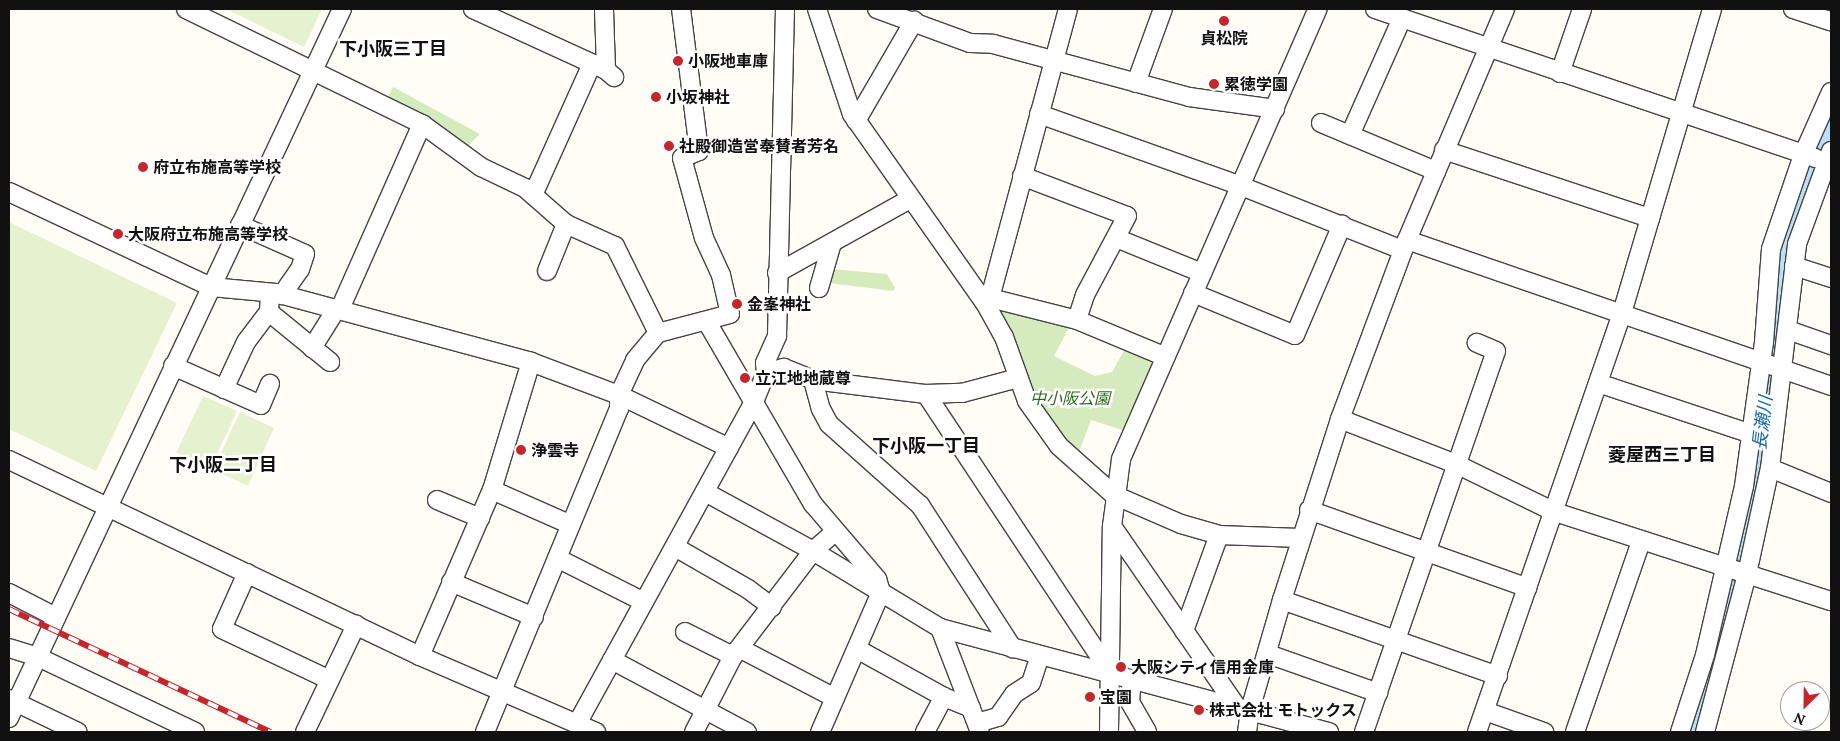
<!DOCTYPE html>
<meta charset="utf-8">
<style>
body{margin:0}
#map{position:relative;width:1840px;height:741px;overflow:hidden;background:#fffdf5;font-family:Lora,"Noto Sans JP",serif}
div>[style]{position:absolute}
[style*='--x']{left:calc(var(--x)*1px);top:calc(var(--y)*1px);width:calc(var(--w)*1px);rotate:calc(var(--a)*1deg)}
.green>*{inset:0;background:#d5ebbd}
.pitch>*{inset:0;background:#e6f2cf}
.river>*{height:25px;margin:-12.5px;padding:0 12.5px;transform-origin:12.5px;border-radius:12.5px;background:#b9e0f7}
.roads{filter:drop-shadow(1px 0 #444) drop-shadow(-1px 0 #444) drop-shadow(0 1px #444) drop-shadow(0 -1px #444)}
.minor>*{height:18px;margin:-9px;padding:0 9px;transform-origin:9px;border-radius:9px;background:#fff}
.rail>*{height:5.5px;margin-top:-2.75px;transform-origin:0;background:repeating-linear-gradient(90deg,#fff 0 11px,#c4262e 0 22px);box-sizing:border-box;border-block:1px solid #c4262e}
.dots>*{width:14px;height:14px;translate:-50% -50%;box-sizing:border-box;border:2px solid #fff;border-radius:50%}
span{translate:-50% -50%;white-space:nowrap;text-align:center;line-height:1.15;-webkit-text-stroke:5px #fff;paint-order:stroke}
.poi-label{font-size:16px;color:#111;font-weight:700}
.left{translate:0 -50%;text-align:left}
.park-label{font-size:16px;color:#2f6b1f;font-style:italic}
.neighbourhood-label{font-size:18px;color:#111;font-weight:700}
.water-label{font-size:18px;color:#1768a6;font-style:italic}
.frame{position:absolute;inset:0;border:10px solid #111;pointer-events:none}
.north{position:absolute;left:1780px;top:681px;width:50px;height:50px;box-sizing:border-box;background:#fff;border:1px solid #a0a0a0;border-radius:50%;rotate:203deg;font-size:14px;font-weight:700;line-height:20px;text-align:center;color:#111}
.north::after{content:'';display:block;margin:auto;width:18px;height:22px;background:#c4262e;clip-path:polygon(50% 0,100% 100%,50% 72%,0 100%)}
</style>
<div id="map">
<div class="green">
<div style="clip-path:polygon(393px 87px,480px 134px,466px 148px,387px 99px)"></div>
<div style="clip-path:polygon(831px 269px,887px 274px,895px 288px,893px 291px,829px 283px)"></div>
<div style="clip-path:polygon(991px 304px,1071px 324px,1054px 356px,1095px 376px,1112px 372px,1126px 347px,1157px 359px,1126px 431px,1091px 420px,1077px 457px,1029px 396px)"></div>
</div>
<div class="pitch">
<div style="clip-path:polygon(226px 9px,322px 9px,304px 47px)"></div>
<div style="clip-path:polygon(9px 222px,177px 303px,96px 471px,9px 429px)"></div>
<div style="clip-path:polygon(203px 396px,237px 411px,210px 469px,176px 453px)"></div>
<div style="clip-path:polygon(240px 412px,274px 428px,248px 486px,213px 470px)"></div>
</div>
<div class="river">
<div style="--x:1694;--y:732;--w:161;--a:-74.8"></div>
<div style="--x:1736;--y:577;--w:93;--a:-78.2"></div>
<div style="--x:1755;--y:486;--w:102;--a:-82.7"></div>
<div style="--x:1768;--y:385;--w:41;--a:-77.3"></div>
<div style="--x:1777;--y:345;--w:90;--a:-86.2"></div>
<div style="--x:1783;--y:255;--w:39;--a:-75"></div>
<div style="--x:1793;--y:217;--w:108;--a:-69.4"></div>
</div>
<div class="roads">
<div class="minor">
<div style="--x:186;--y:9;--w:263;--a:26"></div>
<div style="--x:422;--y:124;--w:73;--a:36.1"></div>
<div style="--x:481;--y:167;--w:49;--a:25.5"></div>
<div style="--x:525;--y:188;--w:55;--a:41.3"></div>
<div style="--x:566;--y:224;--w:54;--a:24.2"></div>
<div style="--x:615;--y:246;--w:97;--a:63.7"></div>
<div style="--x:473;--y:9;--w:146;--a:24.6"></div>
<div style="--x:604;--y:9;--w:61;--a:88.1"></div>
<div style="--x:606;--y:70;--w:11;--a:41"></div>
<div style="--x:817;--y:9;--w:111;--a:71.6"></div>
<div style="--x:852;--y:114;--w:231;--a:54.9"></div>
<div style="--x:985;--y:303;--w:39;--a:61"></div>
<div style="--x:1004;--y:337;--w:68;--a:70.2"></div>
<div style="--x:1027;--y:401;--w:55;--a:54.6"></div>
<div style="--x:1059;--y:446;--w:74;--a:41.7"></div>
<div style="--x:1114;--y:495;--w:73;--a:23.4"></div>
<div style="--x:1181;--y:524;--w:40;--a:16"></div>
<div style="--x:1219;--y:535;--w:81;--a:2.1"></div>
<div style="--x:877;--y:9;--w:99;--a:20.1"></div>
<div style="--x:970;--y:43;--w:23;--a:2"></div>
<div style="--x:993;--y:44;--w:203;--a:15.1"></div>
<div style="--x:1189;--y:97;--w:87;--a:7.9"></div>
<div style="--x:1375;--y:9;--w:465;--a:18.7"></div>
<div style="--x:1793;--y:9;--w:40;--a:18"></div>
<div style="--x:1560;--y:73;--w:68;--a:-71"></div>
<div style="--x:1136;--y:83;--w:79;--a:-70"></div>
<div style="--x:1039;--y:114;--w:214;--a:19.6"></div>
<div style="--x:1241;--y:186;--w:174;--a:21.6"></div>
<div style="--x:856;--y:121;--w:116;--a:-59.9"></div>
<div style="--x:1321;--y:123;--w:125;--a:22.7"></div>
<div style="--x:1350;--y:135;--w:128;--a:-66"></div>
<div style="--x:1444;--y:150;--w:217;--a:18.3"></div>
<div style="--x:1022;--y:176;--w:112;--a:20.9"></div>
<div style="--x:1127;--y:216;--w:89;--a:118"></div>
<div style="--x:1085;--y:295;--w:26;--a:108"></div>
<div style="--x:9;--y:192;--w:223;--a:25.2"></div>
<div style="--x:211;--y:287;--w:65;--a:5.3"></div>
<div style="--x:276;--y:293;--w:264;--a:15.1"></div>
<div style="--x:531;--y:362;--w:94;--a:20.6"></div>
<div style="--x:619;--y:395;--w:122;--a:25.7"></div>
<div style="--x:533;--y:195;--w:144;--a:-65.8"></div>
<div style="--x:240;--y:225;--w:71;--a:24"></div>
<div style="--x:305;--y:254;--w:16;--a:108"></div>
<div style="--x:300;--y:269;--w:32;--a:125"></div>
<div style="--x:1116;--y:238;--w:93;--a:22.1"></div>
<div style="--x:1407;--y:240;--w:448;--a:19"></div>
<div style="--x:1794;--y:266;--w:39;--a:18"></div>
<div style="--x:547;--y:271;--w:51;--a:-68"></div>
<div style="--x:777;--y:273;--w:152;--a:-29.1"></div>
<div style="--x:819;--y:288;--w:47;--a:-73.9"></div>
<div style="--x:1193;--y:293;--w:110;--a:22.4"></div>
<div style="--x:1295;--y:335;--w:120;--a:-66.9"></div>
<div style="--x:990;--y:298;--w:90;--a:14.2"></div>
<div style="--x:1077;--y:320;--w:96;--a:22.6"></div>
<div style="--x:985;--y:303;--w:7;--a:-45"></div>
<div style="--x:990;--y:298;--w:299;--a:-74.9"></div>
<div style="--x:340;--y:309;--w:202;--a:-66.1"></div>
<div style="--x:269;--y:312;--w:79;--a:39.3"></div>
<div style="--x:707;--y:322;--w:211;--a:59.8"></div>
<div style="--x:813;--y:504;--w:99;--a:49.5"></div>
<div style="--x:877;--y:579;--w:14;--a:73"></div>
<div style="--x:881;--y:592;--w:153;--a:113.5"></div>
<div style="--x:1788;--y:330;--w:46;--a:19.2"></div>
<div style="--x:312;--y:348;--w:47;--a:-58"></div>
<div style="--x:173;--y:366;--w:96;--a:23.9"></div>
<div style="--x:261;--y:405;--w:23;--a:-67"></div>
<div style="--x:766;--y:373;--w:19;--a:-16"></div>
<div style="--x:784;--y:368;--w:31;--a:22"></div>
<div style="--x:813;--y:380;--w:114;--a:7.1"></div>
<div style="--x:926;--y:394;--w:336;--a:56.5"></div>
<div style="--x:813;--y:380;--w:30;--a:75"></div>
<div style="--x:821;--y:409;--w:17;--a:62"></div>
<div style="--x:829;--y:424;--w:122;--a:41.7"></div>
<div style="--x:920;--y:505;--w:171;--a:57.1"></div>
<div style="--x:1598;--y:383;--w:161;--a:18.4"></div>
<div style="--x:224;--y:389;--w:52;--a:-64.9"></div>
<div style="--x:246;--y:342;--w:38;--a:-53"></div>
<div style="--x:269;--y:312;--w:19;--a:-87"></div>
<div style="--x:926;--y:394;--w:36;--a:-2"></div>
<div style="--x:962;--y:393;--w:58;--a:-15"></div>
<div style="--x:1340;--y:419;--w:124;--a:21.2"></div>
<div style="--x:1456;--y:464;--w:110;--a:25.9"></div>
<div style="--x:1555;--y:512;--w:290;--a:17.9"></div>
<div style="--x:9;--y:460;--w:455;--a:25.5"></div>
<div style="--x:420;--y:656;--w:192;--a:23.4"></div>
<div style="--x:1770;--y:468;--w:66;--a:22.3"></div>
<div style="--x:492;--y:490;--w:86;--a:23.9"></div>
<div style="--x:705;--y:492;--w:123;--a:28.6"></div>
<div style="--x:813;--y:551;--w:149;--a:31.2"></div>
<div style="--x:940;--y:628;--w:403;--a:15"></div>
<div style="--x:437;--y:500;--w:47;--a:22.7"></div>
<div style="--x:1309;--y:510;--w:232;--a:19.6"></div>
<div style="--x:1112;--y:526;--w:220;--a:55.4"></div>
<div style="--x:675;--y:547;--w:84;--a:29.9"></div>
<div style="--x:748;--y:589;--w:30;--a:37"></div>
<div style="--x:557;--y:558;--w:97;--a:26.8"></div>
<div style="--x:247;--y:573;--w:61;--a:114.1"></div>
<div style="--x:222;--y:629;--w:119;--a:25.3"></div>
<div style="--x:451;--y:582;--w:90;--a:22.9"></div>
<div style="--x:9;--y:593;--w:53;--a:27.1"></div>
<div style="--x:1282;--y:600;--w:229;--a:19.4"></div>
<div style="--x:940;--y:628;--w:111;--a:69"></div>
<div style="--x:1184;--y:631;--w:102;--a:-70"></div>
<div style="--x:685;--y:632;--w:54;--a:26.6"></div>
<div style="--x:9;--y:648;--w:30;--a:17"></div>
<div style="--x:38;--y:657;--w:174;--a:25.5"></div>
<div style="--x:741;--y:649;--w:106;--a:27.5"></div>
<div style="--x:857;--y:649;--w:99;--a:28.9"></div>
<div style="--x:944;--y:697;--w:29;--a:22"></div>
<div style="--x:1268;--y:654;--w:117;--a:19.5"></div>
<div style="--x:420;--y:656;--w:181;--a:-66.6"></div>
<div style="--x:492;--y:490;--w:134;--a:-73.1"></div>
<div style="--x:612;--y:660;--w:153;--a:28.1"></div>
<div style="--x:1132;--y:679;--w:23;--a:95"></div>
<div style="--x:1130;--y:702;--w:34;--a:60"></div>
<div style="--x:9;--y:699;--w:76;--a:25.6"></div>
<div style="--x:1485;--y:711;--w:63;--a:19.6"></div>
<div style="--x:9;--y:718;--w:783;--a:-64.84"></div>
<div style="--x:578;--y:722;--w:365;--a:-61.2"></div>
<div style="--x:754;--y:402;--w:31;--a:-68"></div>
<div style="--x:766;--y:373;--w:10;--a:-96"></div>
<div style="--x:765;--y:363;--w:30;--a:-66"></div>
<div style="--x:777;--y:336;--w:327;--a:-88.6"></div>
<div style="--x:977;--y:723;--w:22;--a:-16"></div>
<div style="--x:998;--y:717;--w:28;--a:-55"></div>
<div style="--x:1014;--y:694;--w:20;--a:-33"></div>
<div style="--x:1031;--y:683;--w:28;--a:-72"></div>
<div style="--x:305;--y:732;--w:119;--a:-64.5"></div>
<div style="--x:485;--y:732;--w:350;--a:-67.5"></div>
<div style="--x:619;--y:409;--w:14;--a:-90"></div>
<div style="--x:619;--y:395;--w:38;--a:-65"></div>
<div style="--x:635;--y:360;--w:35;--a:-50"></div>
<div style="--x:658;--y:333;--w:74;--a:-14.8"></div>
<div style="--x:730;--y:314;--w:40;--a:-103"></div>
<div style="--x:721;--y:275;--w:41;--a:-114.7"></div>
<div style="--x:704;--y:238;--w:83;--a:-105.4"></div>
<div style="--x:682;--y:158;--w:18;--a:-22"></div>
<div style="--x:699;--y:151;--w:143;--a:-97.2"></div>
<div style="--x:694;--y:732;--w:85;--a:-62.8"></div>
<div style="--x:733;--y:656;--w:132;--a:-52.7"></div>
<div style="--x:813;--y:551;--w:30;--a:-41"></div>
<div style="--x:925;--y:732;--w:40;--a:-62"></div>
<div style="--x:1109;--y:732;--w:206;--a:-89.2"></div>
<div style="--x:1112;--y:526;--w:68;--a:-82.3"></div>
<div style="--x:1121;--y:459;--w:491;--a:-66.4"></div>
<div style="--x:1247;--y:732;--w:22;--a:-82"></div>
<div style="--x:1250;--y:710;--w:115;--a:-73.8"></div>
<div style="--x:1282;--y:600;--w:190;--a:-72.2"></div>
<div style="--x:1340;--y:419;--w:191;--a:-69.5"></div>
<div style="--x:1407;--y:240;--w:251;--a:-67"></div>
<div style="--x:1364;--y:732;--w:403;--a:-70.9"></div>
<div style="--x:1496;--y:351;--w:21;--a:-157"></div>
<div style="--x:1477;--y:732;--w:443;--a:-70.9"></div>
<div style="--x:1622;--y:313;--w:317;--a:-73.5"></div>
<div style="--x:1575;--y:732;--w:202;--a:-70.9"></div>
<div style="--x:1680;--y:732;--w:81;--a:-72"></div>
<div style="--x:1705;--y:655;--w:173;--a:-77"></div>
<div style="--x:1744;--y:486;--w:145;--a:-82.1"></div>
<div style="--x:1764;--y:342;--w:93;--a:-85.7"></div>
<div style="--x:1771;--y:249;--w:99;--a:-71.2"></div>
<div style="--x:1803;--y:155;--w:69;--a:-66"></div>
<div style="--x:1705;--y:732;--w:163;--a:-75.1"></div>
<div style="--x:1747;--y:574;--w:108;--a:-77.8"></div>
<div style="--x:1770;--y:468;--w:226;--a:-83.1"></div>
<div style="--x:1797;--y:244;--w:99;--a:-69.9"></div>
</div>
</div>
<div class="rail">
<div style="--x:9;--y:609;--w:289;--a:25.2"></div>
</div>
<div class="dots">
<div style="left:1224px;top:21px;background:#c4262e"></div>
<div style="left:678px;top:61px;background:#c4262e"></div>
<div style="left:1214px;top:84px;background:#c4262e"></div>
<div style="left:656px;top:97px;background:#c4262e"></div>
<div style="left:669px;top:146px;background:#c4262e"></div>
<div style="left:143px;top:167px;background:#c4262e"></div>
<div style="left:118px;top:234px;background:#c4262e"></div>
<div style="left:737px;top:304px;background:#c4262e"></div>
<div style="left:745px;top:378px;background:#c4262e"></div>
<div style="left:521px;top:450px;background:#c4262e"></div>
<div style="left:1121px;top:667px;background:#c4262e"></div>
<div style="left:1090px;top:697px;background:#c4262e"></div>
<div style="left:1199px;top:710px;background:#c4262e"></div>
</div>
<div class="poi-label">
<span style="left:1224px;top:38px">貞松院</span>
<span class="left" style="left:688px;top:61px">小阪地車庫</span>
<span class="left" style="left:1224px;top:84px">累徳学園</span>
<span class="left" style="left:666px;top:97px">小坂神社</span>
<span class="left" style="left:679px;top:146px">社殿御造営奉賛者芳名</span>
<span class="left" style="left:153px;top:167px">府立布施高等学校</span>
<span class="left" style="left:128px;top:234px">大阪府立布施高等学校</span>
<span class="left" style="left:747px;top:304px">金峯神社</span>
<span class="left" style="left:755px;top:378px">立江地地蔵尊</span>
<span class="left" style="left:531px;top:450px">浄雲寺</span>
<span class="left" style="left:1131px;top:667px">大阪シティ信用金庫</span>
<span class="left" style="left:1100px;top:697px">宝園</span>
<span class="left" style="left:1209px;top:710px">株式会社 モトックス</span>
</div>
<div class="park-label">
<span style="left:1070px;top:398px">中小阪公園</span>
</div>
<div class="neighbourhood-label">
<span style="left:393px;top:49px">下小阪三丁目</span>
<span style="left:926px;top:446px">下小阪一丁目</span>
<span style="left:1662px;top:455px">菱屋西三丁目</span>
<span style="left:223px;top:465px">下小阪二丁目</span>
</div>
<div class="water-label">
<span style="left:1763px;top:423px;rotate:-83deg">長瀬川</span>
</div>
<div class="frame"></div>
<div class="north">N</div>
</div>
